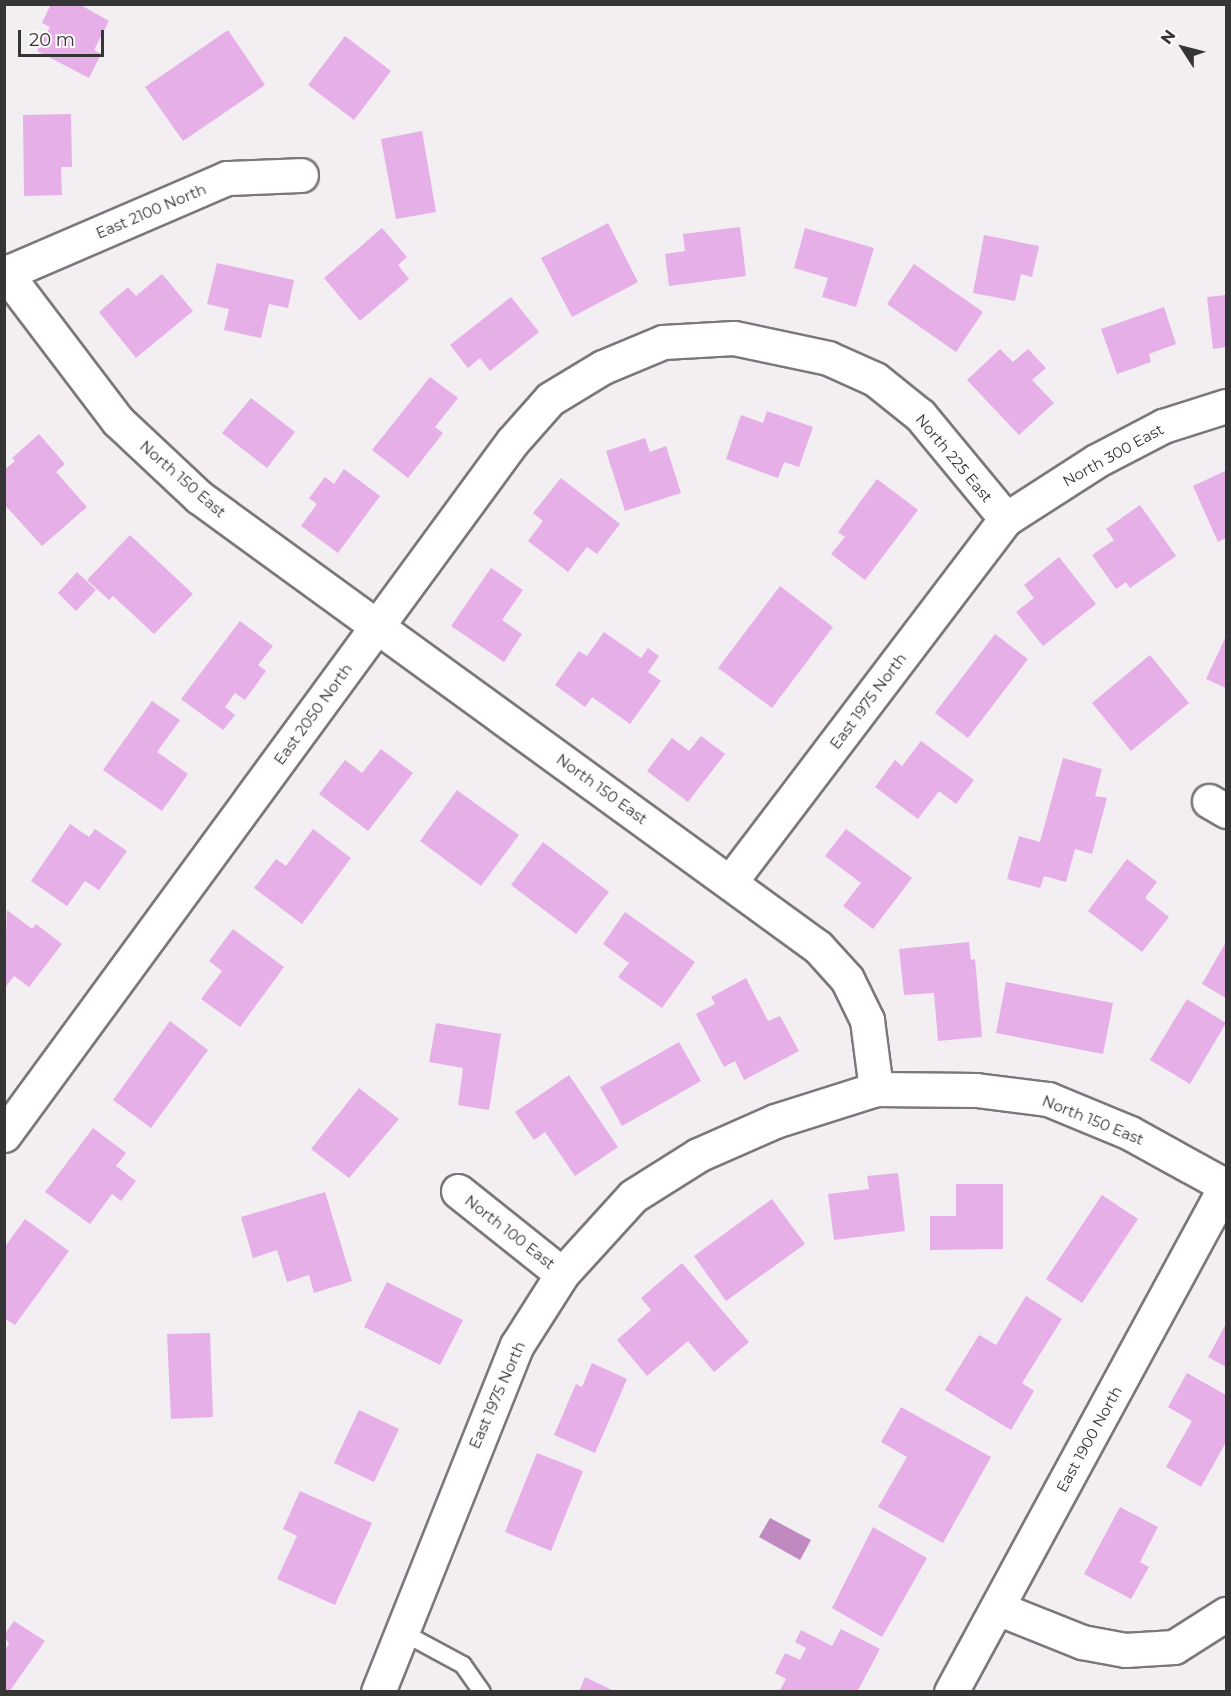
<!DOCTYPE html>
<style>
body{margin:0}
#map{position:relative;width:1231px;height:1696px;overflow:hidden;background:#f2eef2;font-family:Montserrat,sans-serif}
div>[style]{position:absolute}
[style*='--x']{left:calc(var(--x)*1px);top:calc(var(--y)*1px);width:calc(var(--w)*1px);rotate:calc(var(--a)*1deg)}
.water>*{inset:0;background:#c08ac0}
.building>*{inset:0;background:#e7afe7}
.roads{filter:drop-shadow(2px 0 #7b777b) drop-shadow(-2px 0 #7b777b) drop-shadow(0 2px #7b777b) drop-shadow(0 -2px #7b777b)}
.lane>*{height:16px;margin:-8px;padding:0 8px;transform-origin:8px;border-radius:8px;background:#fff}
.street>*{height:33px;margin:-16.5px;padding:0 16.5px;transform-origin:16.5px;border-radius:16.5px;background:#fff}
span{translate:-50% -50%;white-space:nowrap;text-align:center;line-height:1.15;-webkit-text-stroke:4.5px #fffcff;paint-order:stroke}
.street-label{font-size:15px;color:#363536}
.frame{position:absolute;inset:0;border:6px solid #363536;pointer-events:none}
.north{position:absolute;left:1153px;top:18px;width:60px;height:60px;-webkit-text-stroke:4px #fffcff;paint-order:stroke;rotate:306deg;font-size:16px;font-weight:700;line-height:24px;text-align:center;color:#363536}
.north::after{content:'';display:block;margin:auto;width:21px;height:27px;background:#363536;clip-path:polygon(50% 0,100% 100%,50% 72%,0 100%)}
.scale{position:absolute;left:18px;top:30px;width:86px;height:27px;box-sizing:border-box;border:3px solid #363536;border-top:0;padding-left:8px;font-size:18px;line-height:21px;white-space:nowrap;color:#363536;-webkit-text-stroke:4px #fffcff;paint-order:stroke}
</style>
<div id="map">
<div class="water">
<div style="clip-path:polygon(770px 1518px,811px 1540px,800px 1560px,759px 1537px)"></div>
</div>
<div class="building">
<div style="clip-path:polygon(51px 4px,79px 4px,109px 21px,94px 50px,101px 54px,89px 78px,37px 51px,50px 27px,42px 23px)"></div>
<div style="clip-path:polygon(228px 30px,265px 85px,183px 141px,145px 87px)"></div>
<div style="clip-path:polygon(345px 36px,391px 71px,354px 120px,308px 85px)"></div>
<div style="clip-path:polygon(71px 114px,72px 167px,61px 167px,62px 195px,24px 196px,23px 115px)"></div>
<div style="clip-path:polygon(422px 131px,436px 212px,396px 219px,381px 139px)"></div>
<div style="clip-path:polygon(608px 223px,638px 282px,572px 317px,541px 258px)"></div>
<div style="clip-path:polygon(740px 227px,746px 276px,669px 286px,665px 254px,685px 251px,683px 234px)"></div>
<div style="clip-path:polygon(382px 228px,407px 257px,398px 265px,409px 279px,360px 321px,324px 278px)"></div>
<div style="clip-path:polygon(805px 228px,874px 248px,856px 307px,822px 297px,828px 278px,794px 268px)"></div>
<div style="clip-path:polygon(984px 235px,1039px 246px,1032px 277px,1021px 274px,1015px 301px,973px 293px)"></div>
<div style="clip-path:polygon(217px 263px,294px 280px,288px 308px,269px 304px,261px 338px,224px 330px,229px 309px,207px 304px)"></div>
<div style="clip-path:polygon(914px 264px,983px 312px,956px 352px,887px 304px)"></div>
<div style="clip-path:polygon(162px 274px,193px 311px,136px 358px,99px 312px,128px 287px,136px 296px)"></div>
<div style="clip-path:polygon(1226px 295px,1226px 347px,1213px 349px,1207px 297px)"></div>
<div style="clip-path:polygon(511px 297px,539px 332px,490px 371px,480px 358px,468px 368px,450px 345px)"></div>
<div style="clip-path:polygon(1164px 307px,1176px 344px,1149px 354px,1151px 362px,1117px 374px,1101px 329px)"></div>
<div style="clip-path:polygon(1000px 349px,1013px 362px,1028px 349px,1046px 368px,1032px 380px,1054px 403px,1019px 435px,967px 380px)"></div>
<div style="clip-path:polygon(430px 377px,458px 398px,435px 427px,443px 433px,408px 478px,372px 450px)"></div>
<div style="clip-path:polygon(251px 398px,295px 432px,267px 468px,222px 433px)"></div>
<div style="clip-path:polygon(767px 411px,813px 427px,799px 467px,784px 462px,778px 478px,726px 459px,741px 415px,763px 423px)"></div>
<div style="clip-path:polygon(39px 434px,65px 464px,56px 472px,87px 507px,42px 546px,4px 504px,4px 470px,15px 461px,12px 458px)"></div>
<div style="clip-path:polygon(645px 438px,650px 452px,666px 446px,681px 493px,625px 511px,606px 451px)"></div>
<div style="clip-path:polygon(344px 469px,380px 496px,338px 553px,301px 526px,317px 504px,309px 498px,325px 477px,334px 484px)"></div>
<div style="clip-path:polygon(1225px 471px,1226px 538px,1218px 542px,1193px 486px)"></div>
<div style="clip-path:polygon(561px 478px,620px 524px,597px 554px,587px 547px,568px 572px,528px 541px,543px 521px,533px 513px)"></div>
<div style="clip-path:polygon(877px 479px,918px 510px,865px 580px,831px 554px,845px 537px,838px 532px)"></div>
<div style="clip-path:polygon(1140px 505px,1176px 556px,1130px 588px,1126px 582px,1116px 589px,1092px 555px,1114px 540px,1106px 529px)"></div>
<div style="clip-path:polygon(130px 535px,193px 594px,154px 634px,113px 596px,109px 600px,87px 580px)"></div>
<div style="clip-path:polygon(1059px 557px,1096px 604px,1043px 646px,1016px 612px,1034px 598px,1024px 585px)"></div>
<div style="clip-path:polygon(491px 568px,523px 590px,502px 620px,522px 634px,504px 662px,451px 626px)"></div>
<div style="clip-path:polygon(77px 572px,96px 590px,76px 611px,58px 593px)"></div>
<div style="clip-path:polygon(780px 586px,833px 627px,772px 708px,718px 668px)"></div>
<div style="clip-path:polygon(240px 621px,273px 646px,258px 665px,266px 671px,245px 700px,235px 693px,225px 707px,235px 715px,223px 730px,181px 699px)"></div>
<div style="clip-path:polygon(604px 632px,641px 658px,648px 648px,659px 656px,648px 672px,661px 681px,630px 724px,592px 697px,585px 707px,555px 685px,579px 651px,587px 656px)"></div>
<div style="clip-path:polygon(995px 634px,1028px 659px,968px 738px,935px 713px)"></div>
<div style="clip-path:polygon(1226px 636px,1226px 688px,1206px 679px)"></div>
<div style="clip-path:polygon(1150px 655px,1189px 703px,1131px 751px,1092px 703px)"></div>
<div style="clip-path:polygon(152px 701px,180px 720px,157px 752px,188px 774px,162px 811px,103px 770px)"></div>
<div style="clip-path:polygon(701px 736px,725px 754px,688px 802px,647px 771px,672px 738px,689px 751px)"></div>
<div style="clip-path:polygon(921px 741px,974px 780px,956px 804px,939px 791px,918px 819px,875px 787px,895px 760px,902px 766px)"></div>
<div style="clip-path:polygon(381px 749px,413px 773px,368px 831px,319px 794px,345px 760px,362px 773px)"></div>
<div style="clip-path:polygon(1063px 758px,1102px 769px,1095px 796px,1107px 798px,1092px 854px,1075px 849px,1066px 882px,1044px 876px,1040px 888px,1007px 879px,1019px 836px,1040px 842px)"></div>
<div style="clip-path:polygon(457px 790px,519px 835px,481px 886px,420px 841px)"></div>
<div style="clip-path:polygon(70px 824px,89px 837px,95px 829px,127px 851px,99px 890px,85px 881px,67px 906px,31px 881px)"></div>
<div style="clip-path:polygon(313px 829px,351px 858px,302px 924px,254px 888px,276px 859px,286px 866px)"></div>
<div style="clip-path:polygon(846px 829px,912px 878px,873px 929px,843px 906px,861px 883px,825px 856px)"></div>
<div style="clip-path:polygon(543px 842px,609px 892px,576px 934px,511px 885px)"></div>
<div style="clip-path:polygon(1127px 859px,1157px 882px,1145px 898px,1169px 917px,1142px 952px,1088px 911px)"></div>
<div style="clip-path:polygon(7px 910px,32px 929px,36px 924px,62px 944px,29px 987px,14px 976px,4px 989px)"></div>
<div style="clip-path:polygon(625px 912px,695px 962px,662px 1008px,618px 977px,629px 963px,603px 944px)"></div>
<div style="clip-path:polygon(233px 929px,284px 967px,240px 1027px,201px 999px,222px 971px,209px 961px)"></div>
<div style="clip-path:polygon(969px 942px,971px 960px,975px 959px,982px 1037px,938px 1041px,934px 993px,904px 995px,899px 949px)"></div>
<div style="clip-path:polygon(1226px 942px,1226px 998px,1202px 984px)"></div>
<div style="clip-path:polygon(746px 978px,768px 1021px,780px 1016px,799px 1051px,744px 1080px,735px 1061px,724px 1067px,696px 1014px,715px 1004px,711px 997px)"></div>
<div style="clip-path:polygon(1006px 982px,1113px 1003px,1103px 1054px,996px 1033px)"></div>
<div style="clip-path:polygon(1187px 999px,1226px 1023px,1190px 1084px,1150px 1060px)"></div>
<div style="clip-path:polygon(170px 1021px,208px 1050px,151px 1128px,113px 1100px)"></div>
<div style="clip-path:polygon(436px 1023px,501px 1034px,489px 1110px,458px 1105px,463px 1068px,429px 1062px)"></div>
<div style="clip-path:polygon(679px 1042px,701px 1081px,622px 1126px,600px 1087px)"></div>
<div style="clip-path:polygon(569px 1075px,618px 1147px,575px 1176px,545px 1132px,534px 1140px,515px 1112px)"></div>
<div style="clip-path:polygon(359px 1088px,399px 1119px,349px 1178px,311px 1149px)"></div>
<div style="clip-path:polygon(93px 1128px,126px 1153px,116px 1166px,136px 1181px,121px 1201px,112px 1194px,90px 1224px,45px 1192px)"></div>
<div style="clip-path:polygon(898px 1173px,905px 1231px,834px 1240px,828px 1194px,869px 1189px,867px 1176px)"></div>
<div style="clip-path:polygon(956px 1184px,1003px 1184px,1003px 1249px,930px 1250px,930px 1216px,956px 1216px)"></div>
<div style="clip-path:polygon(325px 1192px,352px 1281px,314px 1293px,309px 1275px,287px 1282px,277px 1250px,253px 1258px,241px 1217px)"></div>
<div style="clip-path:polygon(1102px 1195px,1138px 1219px,1082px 1303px,1046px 1279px)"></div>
<div style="clip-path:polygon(772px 1199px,805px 1244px,726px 1301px,694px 1256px)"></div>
<div style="clip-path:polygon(25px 1219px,69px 1251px,15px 1325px,4px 1318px,4px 1248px)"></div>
<div style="clip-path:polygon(682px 1263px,749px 1342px,714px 1372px,688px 1341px,647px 1376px,617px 1340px,651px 1310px,641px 1298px)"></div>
<div style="clip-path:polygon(387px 1282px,463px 1320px,440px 1365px,364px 1327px)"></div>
<div style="clip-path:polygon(1026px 1296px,1062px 1319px,1022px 1383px,1034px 1391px,1011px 1430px,945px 1390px,979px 1335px,996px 1345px)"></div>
<div style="clip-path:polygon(1226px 1324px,1226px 1367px,1208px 1357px)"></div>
<div style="clip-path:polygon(210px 1333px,213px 1417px,171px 1419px,167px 1334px)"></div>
<div style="clip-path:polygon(592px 1363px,627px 1379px,595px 1453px,554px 1435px,576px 1384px,582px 1387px)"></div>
<div style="clip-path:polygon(1187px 1373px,1226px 1395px,1226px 1442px,1201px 1487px,1166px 1467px,1192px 1421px,1168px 1407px)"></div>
<div style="clip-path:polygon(901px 1407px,991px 1457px,943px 1543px,878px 1507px,907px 1457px,881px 1442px)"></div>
<div style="clip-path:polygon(359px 1410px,399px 1429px,374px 1482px,334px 1463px)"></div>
<div style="clip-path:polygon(537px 1453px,583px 1471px,551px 1551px,505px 1532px)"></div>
<div style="clip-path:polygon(300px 1491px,372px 1523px,335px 1605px,277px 1579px,297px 1536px,283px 1529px)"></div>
<div style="clip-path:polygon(1120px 1507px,1158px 1527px,1140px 1562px,1149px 1567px,1131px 1599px,1084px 1574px)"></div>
<div style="clip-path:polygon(873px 1527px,927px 1558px,882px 1637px,832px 1608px)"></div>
<div style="clip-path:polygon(14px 1621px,45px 1641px,9px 1692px,4px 1689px,4px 1651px,9px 1644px,4px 1635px)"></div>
<div style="clip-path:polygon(841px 1629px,880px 1649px,857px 1692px,779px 1692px,786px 1679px,775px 1673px,785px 1653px,800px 1660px,806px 1648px,795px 1642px,801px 1630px,832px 1646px)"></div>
<div style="clip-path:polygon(585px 1677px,616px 1692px,579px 1692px)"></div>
</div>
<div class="roads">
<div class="lane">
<div style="--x:402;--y:1632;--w:69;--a:28.4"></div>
<div style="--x:463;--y:1665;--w:33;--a:55"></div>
</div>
<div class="street">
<div style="--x:4;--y:271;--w:188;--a:52.8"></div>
<div style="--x:118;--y:421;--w:111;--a:43.2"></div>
<div style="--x:199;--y:497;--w:765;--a:36.02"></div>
<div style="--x:818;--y:947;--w:43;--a:47.8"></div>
<div style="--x:847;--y:979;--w:46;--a:64"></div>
<div style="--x:867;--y:1020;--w:70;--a:82.6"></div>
<div style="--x:4;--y:274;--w:243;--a:-23.3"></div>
<div style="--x:227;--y:178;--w:74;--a:-2.3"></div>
<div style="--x:1209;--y:801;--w:20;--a:30"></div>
<div style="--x:730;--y:882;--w:456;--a:-52.8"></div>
<div style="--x:1006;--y:519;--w:107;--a:-32.8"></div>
<div style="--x:1096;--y:461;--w:76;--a:-27.6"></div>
<div style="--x:1163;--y:426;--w:66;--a:-17.6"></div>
<div style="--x:4;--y:1135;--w:859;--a:-53.76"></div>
<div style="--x:512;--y:442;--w:57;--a:-48.5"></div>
<div style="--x:550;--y:399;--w:62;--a:-31.1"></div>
<div style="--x:603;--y:367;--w:65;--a:-22.6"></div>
<div style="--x:663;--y:342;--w:71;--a:-3.2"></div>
<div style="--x:734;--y:338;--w:96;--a:12"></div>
<div style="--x:828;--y:358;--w:51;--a:24.1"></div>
<div style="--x:875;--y:379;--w:58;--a:38.7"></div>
<div style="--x:920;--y:415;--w:135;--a:50.4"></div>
<div style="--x:458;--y:1191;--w:133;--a:38.6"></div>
<div style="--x:997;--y:1608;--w:92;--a:21.8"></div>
<div style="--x:1082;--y:1642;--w:44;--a:10.5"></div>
<div style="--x:1125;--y:1650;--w:49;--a:-3.5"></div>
<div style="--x:1174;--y:1647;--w:62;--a:-32.4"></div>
<div style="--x:378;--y:1692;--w:374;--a:-68.2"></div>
<div style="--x:517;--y:1345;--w:84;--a:-57.6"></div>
<div style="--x:562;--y:1274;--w:105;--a:-47.7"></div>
<div style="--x:633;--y:1196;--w:77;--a:-32.2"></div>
<div style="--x:698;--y:1155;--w:84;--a:-23.8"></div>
<div style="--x:775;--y:1121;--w:106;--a:-17.6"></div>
<div style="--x:876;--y:1089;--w:100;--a:0.6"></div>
<div style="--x:976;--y:1090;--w:73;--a:7.1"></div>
<div style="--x:1048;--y:1099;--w:89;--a:22.5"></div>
<div style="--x:1130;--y:1133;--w:110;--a:28.9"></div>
<div style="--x:951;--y:1692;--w:577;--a:-61.52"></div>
</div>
</div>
<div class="street-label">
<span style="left:151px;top:211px;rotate:-23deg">East 2100 North</span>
<span style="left:1113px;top:455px;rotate:-29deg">North 300 East</span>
<span style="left:954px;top:458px;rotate:50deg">North 225 East</span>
<span style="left:183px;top:479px;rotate:41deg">North 150 East</span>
<span style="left:868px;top:701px;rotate:-53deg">East 1975 North</span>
<span style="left:313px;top:714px;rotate:-54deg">East 2050 North</span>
<span style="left:602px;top:789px;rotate:36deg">North 150 East</span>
<span style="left:1093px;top:1120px;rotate:22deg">North 150 East</span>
<span style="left:510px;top:1232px;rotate:38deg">North 100 East</span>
<span style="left:497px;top:1395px;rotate:-66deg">East 1975 North</span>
<span style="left:1089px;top:1439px;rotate:-61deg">East 1900 North</span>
</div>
<div class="frame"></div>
<div class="north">N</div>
<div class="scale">20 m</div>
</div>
